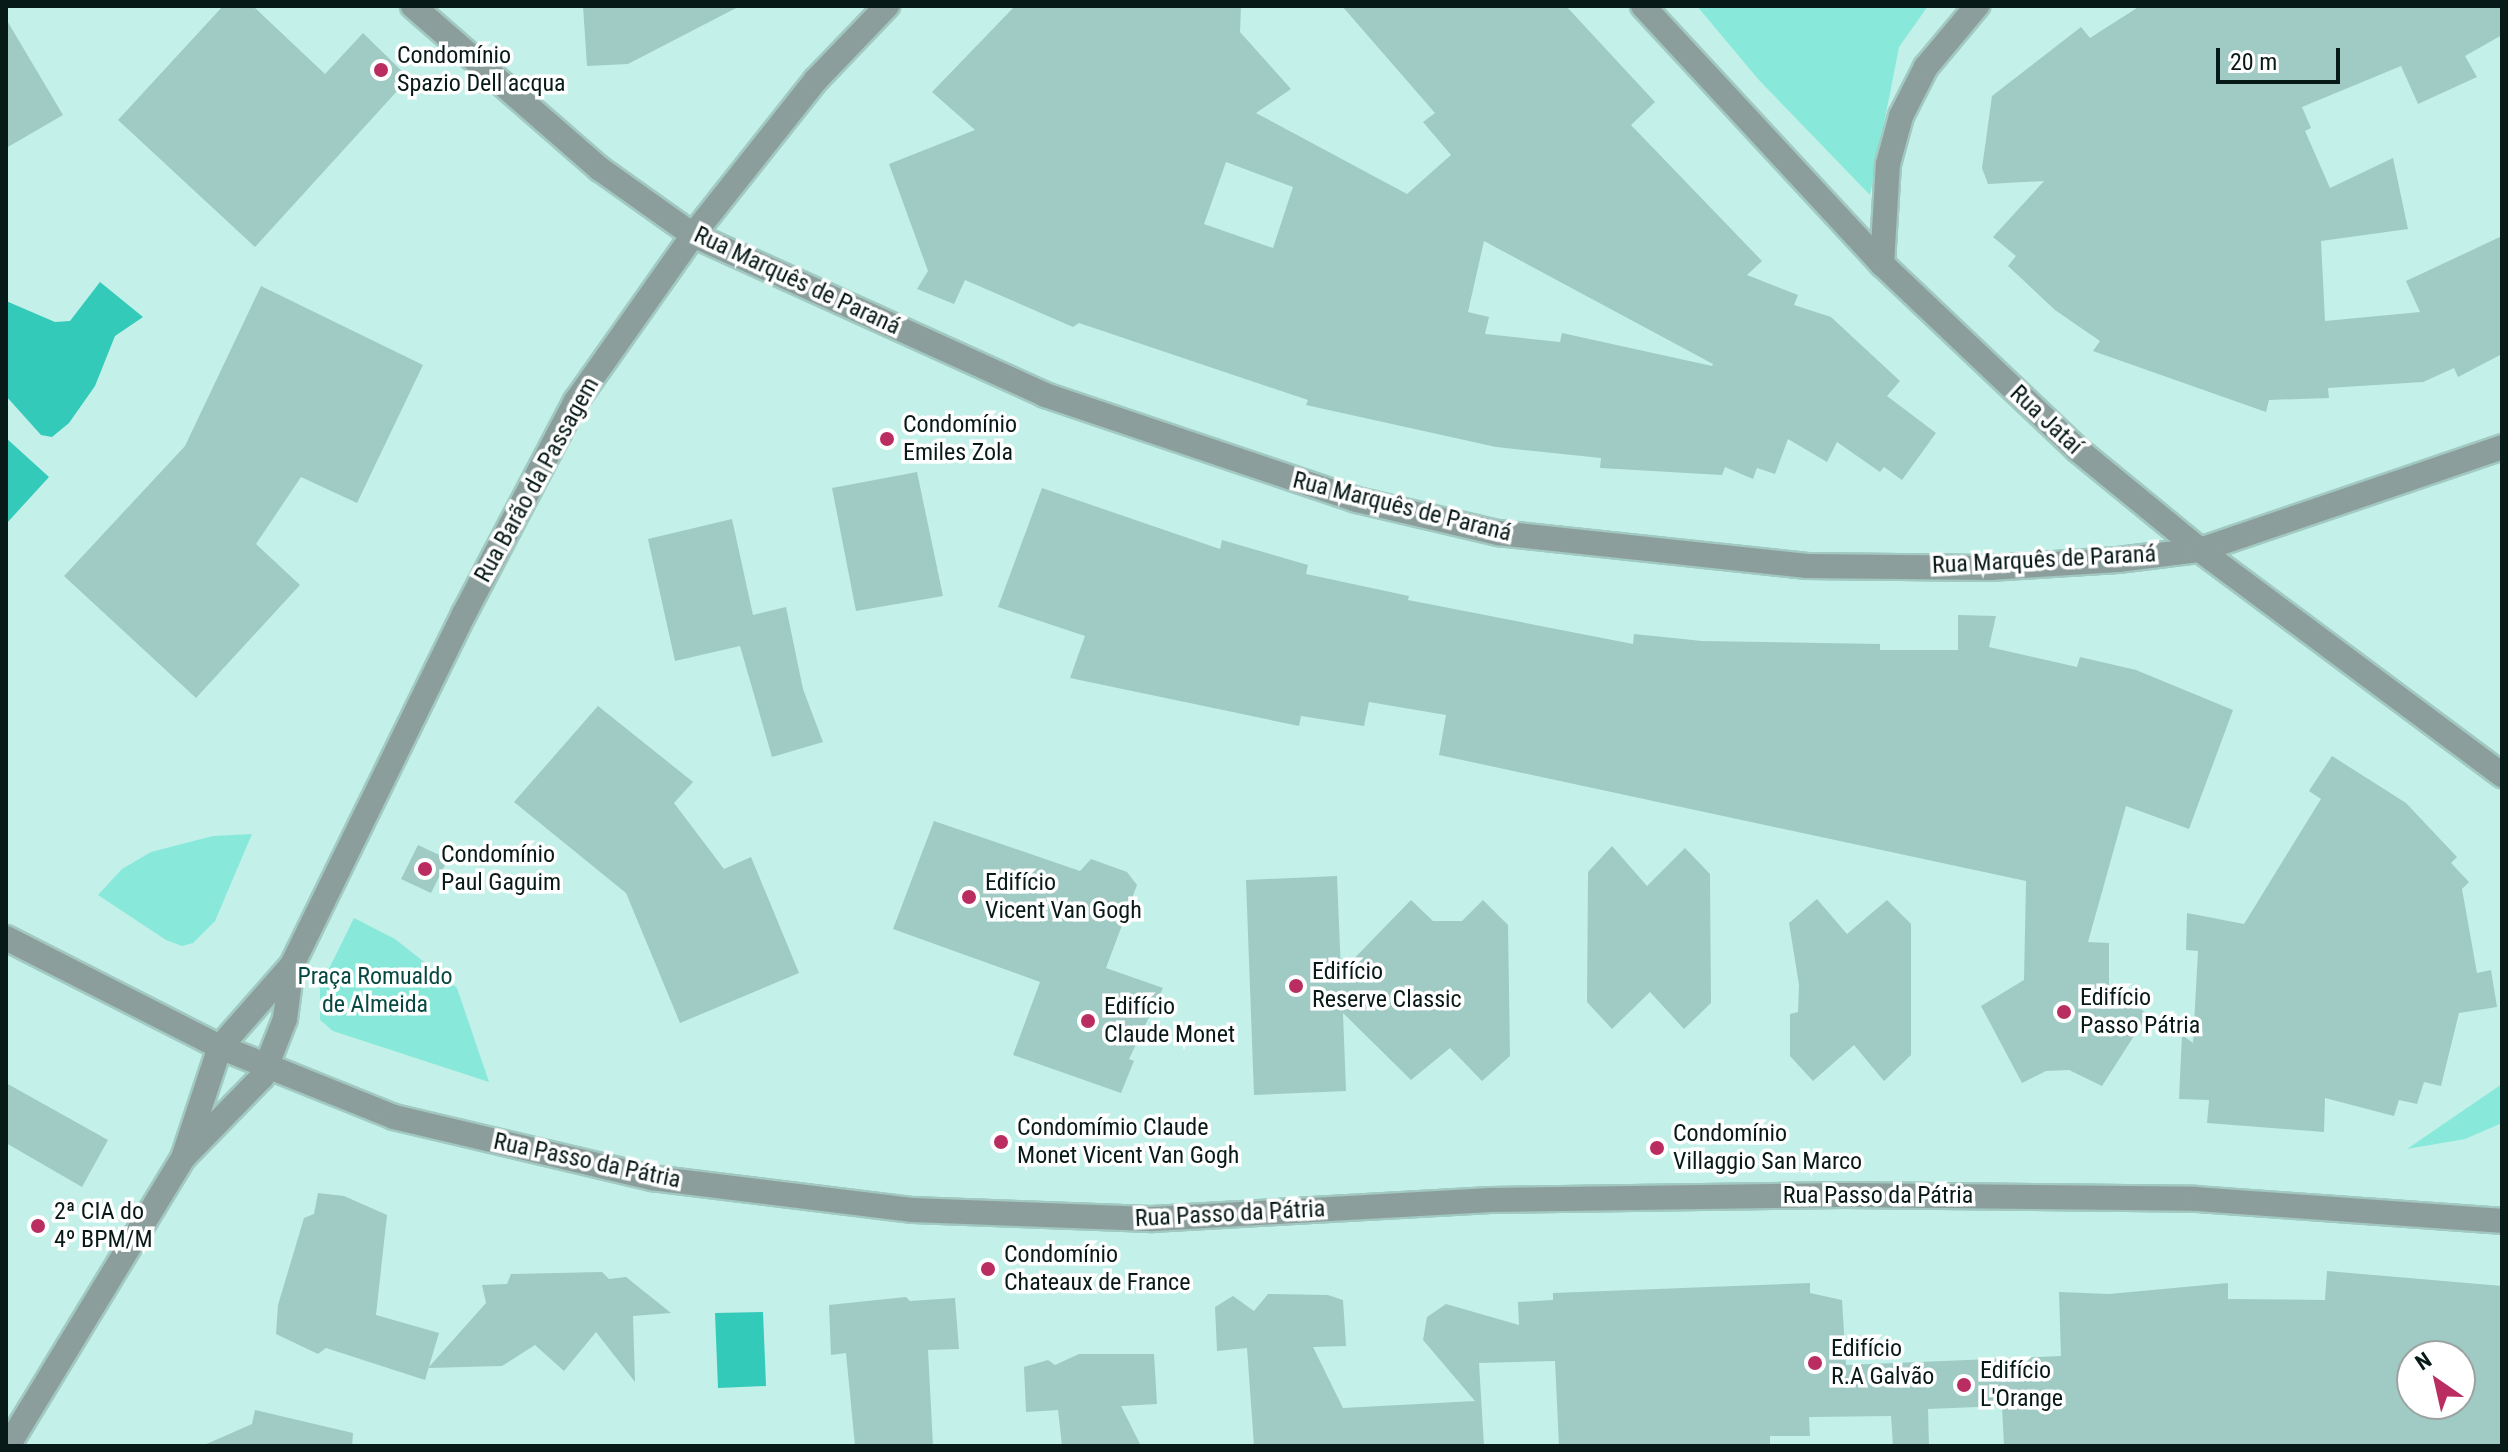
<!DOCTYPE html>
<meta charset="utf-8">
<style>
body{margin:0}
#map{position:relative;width:2508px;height:1452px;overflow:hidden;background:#c3f0e8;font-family:"Roboto Condensed",sans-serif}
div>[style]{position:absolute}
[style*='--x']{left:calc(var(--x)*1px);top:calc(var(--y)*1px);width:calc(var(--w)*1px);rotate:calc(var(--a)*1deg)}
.green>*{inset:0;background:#88e9da}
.water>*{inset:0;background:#33cab9}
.building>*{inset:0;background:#9fcbc4}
.roads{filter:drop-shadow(2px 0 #a1c9c2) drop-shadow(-2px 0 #a1c9c2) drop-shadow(0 2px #a1c9c2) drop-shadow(0 -2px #a1c9c2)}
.street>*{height:24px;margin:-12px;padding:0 12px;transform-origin:12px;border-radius:12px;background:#8c9e9b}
.dots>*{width:22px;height:22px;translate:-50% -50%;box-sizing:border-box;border:4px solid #fff;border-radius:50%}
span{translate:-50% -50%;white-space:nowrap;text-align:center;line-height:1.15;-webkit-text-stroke:7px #fff;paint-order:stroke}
.poi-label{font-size:24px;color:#081a17}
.left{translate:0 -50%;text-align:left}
.street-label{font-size:24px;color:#081a17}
.park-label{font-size:24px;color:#074942}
.frame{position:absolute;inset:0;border:8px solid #081a17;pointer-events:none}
.north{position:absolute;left:2396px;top:1340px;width:80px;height:80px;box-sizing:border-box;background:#fff;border:2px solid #9ca3a2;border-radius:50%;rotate:326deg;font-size:22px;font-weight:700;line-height:32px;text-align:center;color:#081a17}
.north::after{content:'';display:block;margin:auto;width:28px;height:36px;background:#ba2d61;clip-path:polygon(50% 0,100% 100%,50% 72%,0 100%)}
.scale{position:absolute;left:2216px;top:48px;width:124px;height:36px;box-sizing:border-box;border:4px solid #081a17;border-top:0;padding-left:10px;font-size:24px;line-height:28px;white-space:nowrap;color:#081a17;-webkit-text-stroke:6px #fff;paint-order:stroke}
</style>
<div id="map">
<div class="green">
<div style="clip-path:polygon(1697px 6px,1928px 6px,1899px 47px,1870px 195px,1758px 79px)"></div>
<div style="clip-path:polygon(252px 834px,215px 921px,193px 943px,182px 946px,166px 940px,98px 895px,122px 869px,151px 852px,213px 836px)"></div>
<div style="clip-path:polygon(354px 918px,395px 939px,457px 988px,489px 1082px,333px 1031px,320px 1020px,320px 987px)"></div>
<div style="clip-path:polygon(2502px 1084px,2502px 1123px,2465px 1139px,2407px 1149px)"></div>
</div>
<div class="water">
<div style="clip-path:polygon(100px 282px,143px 317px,115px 336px,95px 386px,69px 423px,52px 437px,41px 435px,6px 396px,6px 301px,55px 322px,70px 321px)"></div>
<div style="clip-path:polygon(6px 438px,49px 477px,6px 524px)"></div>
<div style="clip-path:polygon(763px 1312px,766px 1386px,718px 1388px,715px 1313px)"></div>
</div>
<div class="building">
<div style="clip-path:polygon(223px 6px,253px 6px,325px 74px,363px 33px,409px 78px,255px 247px,118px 120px)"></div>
<div style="clip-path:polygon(583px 6px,740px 6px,628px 64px,587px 66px)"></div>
<div style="clip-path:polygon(evenodd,1015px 6px,1241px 6px,1240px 32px,1291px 89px,1256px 113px,1407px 194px,1451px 155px,1423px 122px,1435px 113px,1342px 6px,1566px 6px,1655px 102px,1631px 125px,1762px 261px,1747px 275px,1798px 295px,1794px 305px,1831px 317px,1900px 381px,1887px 396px,1936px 433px,1902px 480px,1884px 467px,1880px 472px,1837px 442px,1827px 462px,1788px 439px,1775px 474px,1757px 468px,1753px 479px,1725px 467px,1722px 475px,1600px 468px,1601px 458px,1496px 447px,1306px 405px,1308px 400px,1079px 323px,1073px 327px,965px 280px,954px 304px,917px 289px,928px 271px,889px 164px,975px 130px,932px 92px,1015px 6px,1226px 162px,1293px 187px,1273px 248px,1204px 224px,1226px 162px,1015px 6px,1484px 241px,1713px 364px,1712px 366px,1562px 333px,1560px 342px,1485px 334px,1489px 317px,1468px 312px,1484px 241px)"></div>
<div style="clip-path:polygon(2140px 6px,2502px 6px,2502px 35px,2465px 56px,2477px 77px,2418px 104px,2401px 66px,2302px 107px,2311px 128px,2305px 131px,2330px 188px,2393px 158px,2408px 229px,2321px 241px,2325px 321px,2420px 312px,2406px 281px,2502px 236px,2502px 354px,2458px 377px,2454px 368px,2423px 382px,2328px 388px,2329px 398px,2269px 400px,2266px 412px,2093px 351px,2100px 341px,2055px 310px,2008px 266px,2016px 256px,1993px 237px,2044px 181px,1988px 184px,1982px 168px,1992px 96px,2081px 27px,2090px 38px)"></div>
<div style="clip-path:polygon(6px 19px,63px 115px,6px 148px)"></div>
<div style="clip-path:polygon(261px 286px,423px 365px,357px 503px,301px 477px,256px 544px,300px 585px,196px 698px,64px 576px,185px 446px)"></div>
<div style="clip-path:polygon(917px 472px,943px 596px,856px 611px,832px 488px)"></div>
<div style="clip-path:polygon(1042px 488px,1220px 549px,1222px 540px,1308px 565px,1306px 574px,1409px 596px,1408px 600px,1633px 644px,1634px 634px,1702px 641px,1880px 644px,1880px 650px,1958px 650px,1958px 615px,1996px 616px,1989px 647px,2077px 667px,2080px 657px,2136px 670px,2233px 710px,2189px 829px,2126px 806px,2088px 942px,2109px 943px,2109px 989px,2148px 1014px,2102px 1086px,2069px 1070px,2046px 1071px,2022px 1083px,1981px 1006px,2024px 980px,2026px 881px,1439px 755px,1446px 715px,1369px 702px,1364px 726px,1301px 716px,1299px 726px,1070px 678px,1085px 636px,998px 607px)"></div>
<div style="clip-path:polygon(732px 519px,753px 615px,786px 607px,803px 689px,823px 742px,772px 757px,740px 646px,675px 661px,648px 539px)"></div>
<div style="clip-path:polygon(598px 706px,693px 782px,674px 803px,724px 869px,751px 857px,799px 973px,680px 1023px,626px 893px,514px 802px)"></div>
<div style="clip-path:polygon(2332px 756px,2406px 803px,2457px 857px,2451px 863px,2469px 882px,2462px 889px,2477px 973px,2491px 970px,2497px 1007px,2459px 1013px,2441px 1086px,2424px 1082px,2417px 1104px,2399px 1100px,2394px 1116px,2325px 1098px,2324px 1132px,2207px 1123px,2209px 1100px,2179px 1099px,2182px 1035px,2193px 1043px,2198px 951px,2186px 950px,2187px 913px,2244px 924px,2321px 799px,2309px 791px)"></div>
<div style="clip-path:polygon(934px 821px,1080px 871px,1091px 859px,1127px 872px,1137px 885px,1106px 968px,1163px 988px,1129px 1059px,1134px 1061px,1121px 1093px,1013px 1055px,1040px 982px,893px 929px)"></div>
<div style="clip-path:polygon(418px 845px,448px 859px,431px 893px,401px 879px)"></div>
<div style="clip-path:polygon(1612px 846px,1647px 886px,1685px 848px,1710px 874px,1711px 1003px,1684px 1029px,1650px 992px,1612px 1029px,1587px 1002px,1588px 872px)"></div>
<div style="clip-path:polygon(1337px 876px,1341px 972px,1411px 900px,1433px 921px,1462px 921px,1483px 900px,1508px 925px,1510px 1056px,1482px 1081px,1450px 1048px,1411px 1080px,1343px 1013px,1346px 1091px,1254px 1095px,1246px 880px)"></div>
<div style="clip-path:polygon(1817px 899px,1847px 934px,1887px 900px,1911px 924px,1911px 1055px,1884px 1081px,1854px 1045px,1813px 1081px,1790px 1056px,1790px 1014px,1798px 1012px,1799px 985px,1789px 923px)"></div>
<div style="clip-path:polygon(6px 1083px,108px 1140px,82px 1187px,6px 1143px)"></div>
<div style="clip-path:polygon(318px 1193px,344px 1196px,387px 1215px,376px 1315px,439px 1333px,425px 1380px,326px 1348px,318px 1354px,276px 1334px,278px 1305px,304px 1218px,314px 1214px)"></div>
<div style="clip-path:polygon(evenodd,2327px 1271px,2502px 1286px,2502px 1446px,2004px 1446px,2002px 1406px,1928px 1409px,1929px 1446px,1893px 1446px,1891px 1416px,1809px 1417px,1810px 1436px,1770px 1436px,1770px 1446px,1559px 1446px,1555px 1361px,1479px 1363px,1484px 1446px,1254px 1446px,1247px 1348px,1217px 1351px,1215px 1307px,1233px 1296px,1254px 1311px,1268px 1294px,1328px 1295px,1343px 1300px,1346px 1346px,1313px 1347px,1343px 1408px,1475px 1401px,1423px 1340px,1427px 1317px,1446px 1304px,1519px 1325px,1518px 1302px,1553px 1300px,1553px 1293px,1810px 1283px,1810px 1293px,1842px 1300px,1846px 1365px,2061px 1356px,2059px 1292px,2109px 1294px,2228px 1283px,2228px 1299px,2325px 1300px,2327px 1271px,2412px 1356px,2460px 1356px,2460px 1404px,2412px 1404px,2412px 1356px)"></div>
<div style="clip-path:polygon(602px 1272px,609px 1279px,626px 1277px,671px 1313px,633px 1316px,635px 1382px,596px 1332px,564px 1371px,535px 1345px,502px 1366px,428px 1368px,486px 1303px,482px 1285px,507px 1284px,511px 1274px)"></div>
<div style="clip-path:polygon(906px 1297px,910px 1301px,955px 1298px,959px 1349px,928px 1350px,933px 1446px,855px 1446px,846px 1353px,831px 1355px,829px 1305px)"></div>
<div style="clip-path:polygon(1079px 1354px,1154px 1354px,1157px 1404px,1121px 1406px,1141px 1446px,1062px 1446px,1058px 1410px,1026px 1412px,1024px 1367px,1048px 1360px,1055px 1365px)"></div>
<div style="clip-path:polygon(255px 1410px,353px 1433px,352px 1446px,202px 1446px,252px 1424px)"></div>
</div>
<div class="roads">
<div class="street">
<div style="--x:413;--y:6;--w:248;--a:41.1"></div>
<div style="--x:600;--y:169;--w:114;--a:35.4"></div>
<div style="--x:693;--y:235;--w:387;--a:24.4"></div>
<div style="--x:1045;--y:395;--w:329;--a:18.6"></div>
<div style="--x:1357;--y:500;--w:145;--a:13.2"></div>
<div style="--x:1498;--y:533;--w:311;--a:6.1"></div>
<div style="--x:1807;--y:566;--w:184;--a:0.6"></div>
<div style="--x:1991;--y:568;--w:127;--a:-3.6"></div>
<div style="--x:2118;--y:560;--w:83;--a:-7"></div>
<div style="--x:2200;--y:550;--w:319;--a:-18.8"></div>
<div style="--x:1643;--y:6;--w:352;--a:47.2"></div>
<div style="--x:1882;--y:264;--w:270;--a:43.5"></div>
<div style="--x:2078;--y:450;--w:158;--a:39.3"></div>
<div style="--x:2200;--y:550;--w:377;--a:36.7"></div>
<div style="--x:1882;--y:264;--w:100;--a:-86.6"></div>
<div style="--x:1888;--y:164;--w:50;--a:-74.8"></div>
<div style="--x:1901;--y:116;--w:55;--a:-63"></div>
<div style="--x:1926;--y:67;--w:80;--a:-50.1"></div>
<div style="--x:6;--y:938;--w:240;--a:27"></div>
<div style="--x:220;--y:1047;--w:188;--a:21.9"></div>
<div style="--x:394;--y:1117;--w:265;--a:13.3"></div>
<div style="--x:652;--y:1178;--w:263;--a:7"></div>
<div style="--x:913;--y:1210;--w:239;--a:2.2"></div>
<div style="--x:1152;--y:1219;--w:339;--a:-3.2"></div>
<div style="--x:1490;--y:1200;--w:353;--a:-0.8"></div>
<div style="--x:1843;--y:1195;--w:353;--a:0.6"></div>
<div style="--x:2196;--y:1199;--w:307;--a:4.1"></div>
<div style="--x:183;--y:1158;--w:117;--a:-71.6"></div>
<div style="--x:220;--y:1047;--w:109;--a:-48.7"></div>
<div style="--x:292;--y:965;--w:391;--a:-63.9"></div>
<div style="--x:464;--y:614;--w:241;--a:-62.3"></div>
<div style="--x:576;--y:401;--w:203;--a:-54.8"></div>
<div style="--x:693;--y:235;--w:198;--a:-51.6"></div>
<div style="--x:816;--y:80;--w:103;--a:-46.2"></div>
<div style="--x:8;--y:1446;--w:337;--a:-58.7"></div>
<div style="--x:183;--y:1158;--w:113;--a:-45.7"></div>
<div style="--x:262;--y:1077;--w:62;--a:-68.4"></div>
<div style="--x:285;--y:1019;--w:54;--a:-82.6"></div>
</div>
</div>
<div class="dots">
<div style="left:381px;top:70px;background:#ba2d61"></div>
<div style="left:887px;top:439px;background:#ba2d61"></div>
<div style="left:425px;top:869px;background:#ba2d61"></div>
<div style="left:969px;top:897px;background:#ba2d61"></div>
<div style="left:1296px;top:986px;background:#ba2d61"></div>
<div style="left:2064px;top:1012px;background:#ba2d61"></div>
<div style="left:1088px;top:1021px;background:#ba2d61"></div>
<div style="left:1001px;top:1142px;background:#ba2d61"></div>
<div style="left:1657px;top:1148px;background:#ba2d61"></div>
<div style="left:38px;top:1226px;background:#ba2d61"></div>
<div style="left:988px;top:1269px;background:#ba2d61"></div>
<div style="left:1815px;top:1363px;background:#ba2d61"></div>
<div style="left:1964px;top:1385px;background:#ba2d61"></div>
</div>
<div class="poi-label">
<span class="left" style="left:397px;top:70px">Condomínio<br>Spazio Dell acqua</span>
<span class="left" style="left:903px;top:439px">Condomínio<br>Emiles Zola</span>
<span class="left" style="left:441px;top:869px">Condomínio<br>Paul Gaguim</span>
<span class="left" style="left:985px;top:897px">Edifício<br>Vicent Van Gogh</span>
<span class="left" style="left:1312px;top:986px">Edifício<br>Reserve Classic</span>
<span class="left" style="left:2080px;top:1012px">Edifício<br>Passo Pátria</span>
<span class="left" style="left:1104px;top:1021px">Edifício<br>Claude Monet</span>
<span class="left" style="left:1017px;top:1142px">Condomímio Claude<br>Monet Vicent Van Gogh</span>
<span class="left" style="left:1673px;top:1148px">Condomínio<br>Villaggio San Marco</span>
<span class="left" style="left:54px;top:1226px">2ª CIA do<br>4º BPM/M</span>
<span class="left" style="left:1004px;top:1269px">Condomínio<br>Chateaux de France</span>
<span class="left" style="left:1831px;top:1363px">Edifício<br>R.A Galvão</span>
<span class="left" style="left:1980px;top:1385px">Edifício<br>L'Orange</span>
</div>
<div class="street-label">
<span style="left:797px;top:281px;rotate:25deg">Rua Marquês de Paraná</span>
<span style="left:2046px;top:420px;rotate:43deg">Rua Jataí</span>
<span style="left:537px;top:480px;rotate:-61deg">Rua Barão da Passagem</span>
<span style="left:1402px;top:507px;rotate:14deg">Rua Marquês de Paraná</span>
<span style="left:2044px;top:560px;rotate:-3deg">Rua Marquês de Paraná</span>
<span style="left:587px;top:1161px;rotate:12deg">Rua Passo da Pátria</span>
<span style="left:1878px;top:1196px">Rua Passo da Pátria</span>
<span style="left:1230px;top:1214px;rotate:-3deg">Rua Passo da Pátria</span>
</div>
<div class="park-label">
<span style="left:375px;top:991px">Praça Romualdo<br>de Almeida</span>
</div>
<div class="frame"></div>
<div class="north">N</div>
<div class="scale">20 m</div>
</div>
